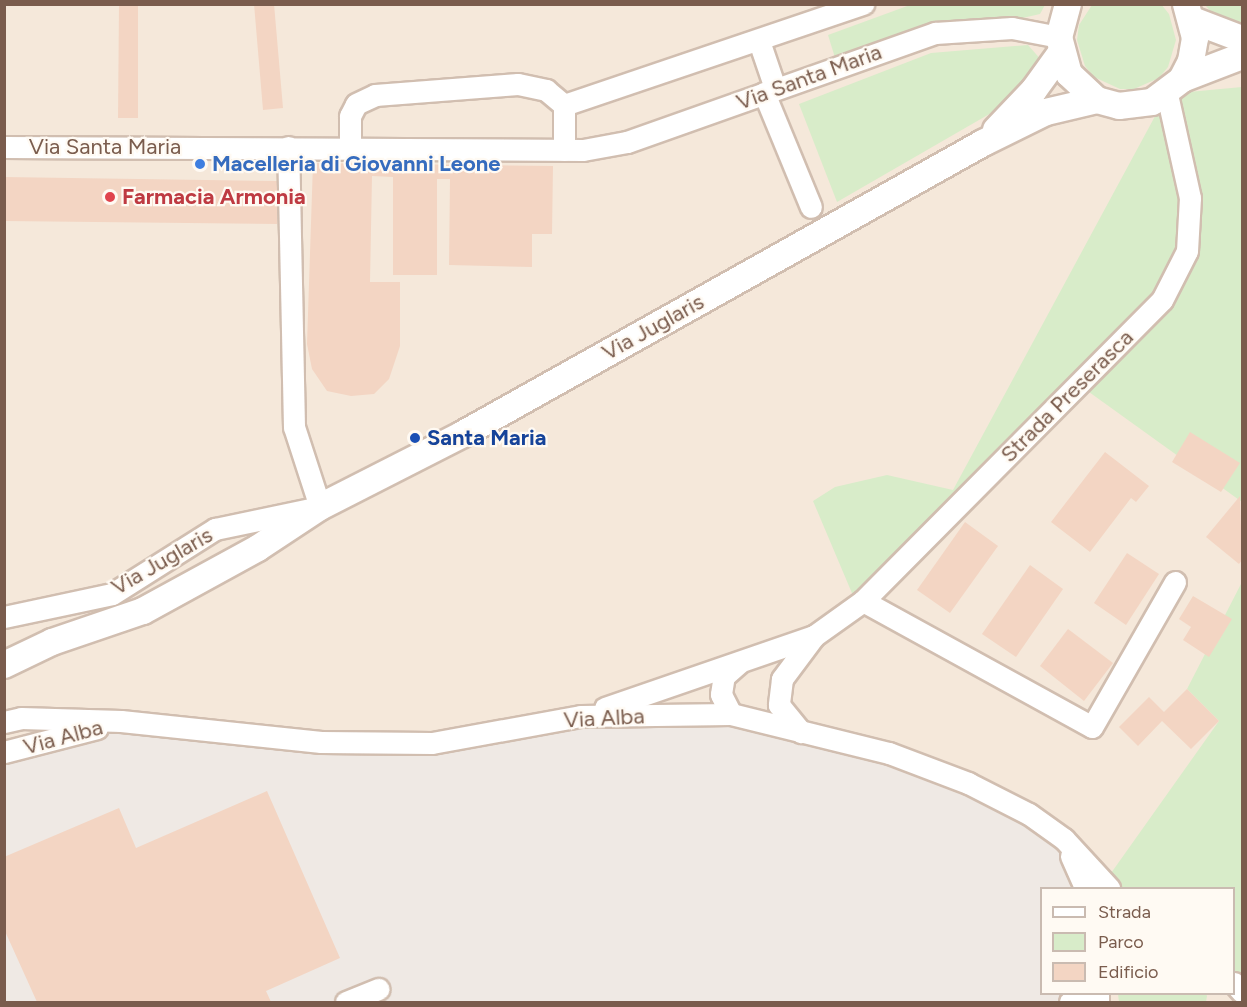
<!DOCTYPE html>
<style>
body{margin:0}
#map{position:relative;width:1247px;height:1007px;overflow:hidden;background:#fdf6ec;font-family:Figtree,sans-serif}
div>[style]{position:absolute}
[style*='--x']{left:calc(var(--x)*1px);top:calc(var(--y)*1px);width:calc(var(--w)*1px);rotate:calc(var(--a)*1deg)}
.residential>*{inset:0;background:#f5e8da}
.industrial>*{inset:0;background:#efe9e4}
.green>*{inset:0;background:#d8ecc9}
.building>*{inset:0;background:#f3d5c3}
.roads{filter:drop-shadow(2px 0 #d1beb0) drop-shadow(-2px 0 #d1beb0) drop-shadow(0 2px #d1beb0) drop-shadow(0 -2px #d1beb0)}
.minor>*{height:21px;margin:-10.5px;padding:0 10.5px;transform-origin:10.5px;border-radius:10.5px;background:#fff}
.tertiary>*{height:26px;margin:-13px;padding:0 13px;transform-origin:13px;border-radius:13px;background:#fff}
.dots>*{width:16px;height:16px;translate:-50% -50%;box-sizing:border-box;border:3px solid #fffaf3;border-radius:50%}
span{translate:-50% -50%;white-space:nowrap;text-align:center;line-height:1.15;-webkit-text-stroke:4.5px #fffaf3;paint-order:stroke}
.street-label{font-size:22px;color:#7a5c4d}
.shop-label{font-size:22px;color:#366cbe;font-weight:700}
.left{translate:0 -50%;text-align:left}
.health-label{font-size:22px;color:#be3a42;font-weight:700}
.transit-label{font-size:22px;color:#164399;font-weight:700}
.frame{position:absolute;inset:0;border:6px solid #7a5c4d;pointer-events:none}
.legend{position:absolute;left:1040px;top:887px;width:195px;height:108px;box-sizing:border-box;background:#fffaf3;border:2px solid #cabbb1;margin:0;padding:8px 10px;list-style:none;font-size:18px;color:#7a5c4d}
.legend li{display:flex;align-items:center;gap:12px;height:30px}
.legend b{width:30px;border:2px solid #cabbb1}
</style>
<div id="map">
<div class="residential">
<div style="clip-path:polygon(evenodd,5px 5px,1242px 5px,1242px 1002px,5px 1002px,5px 5px,1042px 888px,1234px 888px,1234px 994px,1042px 994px,1042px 888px)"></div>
</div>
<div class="industrial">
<div style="clip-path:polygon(731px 714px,889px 753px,1064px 839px,1085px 888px,1042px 888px,1042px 994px,1082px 994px,1070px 1002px,5px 1002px,4px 752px,121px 721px,432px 743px,581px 716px)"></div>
</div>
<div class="green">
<div style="clip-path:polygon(1161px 4px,1169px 14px,1176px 40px,1168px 67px,1159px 78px,1134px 89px,1120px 89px,1094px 77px,1085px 66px,1077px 40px,1079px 25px,1092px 5px)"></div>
<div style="clip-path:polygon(910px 5px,1045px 5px,1040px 14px,836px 61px,828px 35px)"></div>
<div style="clip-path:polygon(1205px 5px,1242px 5px,1242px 26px,1224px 26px)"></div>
<div style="clip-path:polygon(1028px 45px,1043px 62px,1026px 93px,837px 202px,799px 104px,931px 53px)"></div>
<div style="clip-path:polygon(1242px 87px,1242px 502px,1089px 392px,857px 605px,813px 501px,835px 487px,887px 475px,953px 490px,1167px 94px)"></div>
<div style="clip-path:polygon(1242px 582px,1242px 995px,1234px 987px,1234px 888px,1110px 888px,1104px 883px,1219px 721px,1187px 689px)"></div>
<div style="clip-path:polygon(1118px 994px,1206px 994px,1207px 996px,1206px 1002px,1119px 1002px)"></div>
</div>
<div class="building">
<div style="clip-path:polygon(119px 4px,138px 4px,138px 118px,118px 118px)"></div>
<div style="clip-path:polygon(254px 4px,274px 4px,283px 108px,263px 110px)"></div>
<div style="clip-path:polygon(313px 163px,553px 166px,552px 234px,532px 234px,532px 267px,449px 265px,450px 179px,437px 179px,437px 275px,393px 275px,393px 177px,372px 176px,370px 282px,400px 282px,400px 346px,389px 379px,374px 394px,351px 396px,327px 391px,312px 369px,307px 344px)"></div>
<div style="clip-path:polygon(4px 177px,277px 181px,277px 224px,4px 221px)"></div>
<div style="clip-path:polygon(1190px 432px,1240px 463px,1221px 492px,1172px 462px)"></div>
<div style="clip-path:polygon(1105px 452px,1149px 486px,1136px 502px,1131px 498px,1090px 552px,1051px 522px)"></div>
<div style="clip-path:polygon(1240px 496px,1242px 560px,1239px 564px,1206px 537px)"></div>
<div style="clip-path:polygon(965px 522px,998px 546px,950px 613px,917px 590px)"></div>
<div style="clip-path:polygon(1127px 553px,1159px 574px,1126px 625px,1094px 603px)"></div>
<div style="clip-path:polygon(1030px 565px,1063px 589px,1016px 657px,982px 634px)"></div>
<div style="clip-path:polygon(1193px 596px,1232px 619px,1209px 657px,1183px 640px,1191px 627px,1179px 619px)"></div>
<div style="clip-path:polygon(1068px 629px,1113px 663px,1084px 701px,1040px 666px)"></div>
<div style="clip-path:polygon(1187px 689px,1219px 721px,1191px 749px,1162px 721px,1138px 746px,1119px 727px,1149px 697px,1164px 712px)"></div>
<div style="clip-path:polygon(267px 791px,340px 958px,266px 991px,271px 1002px,37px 1002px,4px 929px,4px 857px,119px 808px,136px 848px)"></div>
</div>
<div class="roads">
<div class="minor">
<div style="--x:759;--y:41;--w:50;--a:71.2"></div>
<div style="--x:764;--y:93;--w:123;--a:67.6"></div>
<div style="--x:4;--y:147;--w:579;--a:0.3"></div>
<div style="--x:583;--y:150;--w:45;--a:-10.3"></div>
<div style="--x:627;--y:142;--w:327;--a:-19.5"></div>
<div style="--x:935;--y:33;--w:77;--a:-3.7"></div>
<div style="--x:1012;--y:28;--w:48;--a:10.8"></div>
<div style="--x:350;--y:148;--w:32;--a:-90"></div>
<div style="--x:350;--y:116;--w:13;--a:-63"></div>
<div style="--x:356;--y:104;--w:21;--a:-25"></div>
<div style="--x:375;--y:95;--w:143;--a:-4.4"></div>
<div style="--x:518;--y:84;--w:29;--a:12"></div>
<div style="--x:546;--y:90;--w:23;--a:40"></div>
<div style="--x:564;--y:150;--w:45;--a:-90"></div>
<div style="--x:564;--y:105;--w:316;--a:-18.7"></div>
<div style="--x:863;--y:601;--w:261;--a:28.8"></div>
<div style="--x:1092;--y:727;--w:167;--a:-60.2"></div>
<div style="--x:4;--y:617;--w:110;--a:-12"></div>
<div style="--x:112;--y:594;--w:122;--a:-32.3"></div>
<div style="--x:215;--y:529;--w:107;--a:-11.8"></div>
<div style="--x:320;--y:507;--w:84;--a:-108"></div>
<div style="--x:294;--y:427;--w:280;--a:-91.2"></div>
<div style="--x:814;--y:636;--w:60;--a:-35.5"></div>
<div style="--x:863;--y:601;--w:424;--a:-45.2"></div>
<div style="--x:1162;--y:300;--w:55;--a:-63"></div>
<div style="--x:1187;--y:251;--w:53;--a:-86.8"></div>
<div style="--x:1190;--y:198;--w:107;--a:-102.5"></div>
<div style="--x:605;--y:708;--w:221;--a:-19"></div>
<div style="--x:814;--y:636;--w:54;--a:126.7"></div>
<div style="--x:782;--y:679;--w:26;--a:97"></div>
<div style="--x:779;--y:705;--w:35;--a:51"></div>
<div style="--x:731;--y:714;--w:22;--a:-117"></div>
<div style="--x:721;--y:694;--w:18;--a:-81"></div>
<div style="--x:724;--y:676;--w:20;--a:-41"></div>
<div style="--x:4;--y:722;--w:17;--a:-13"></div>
<div style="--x:21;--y:718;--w:100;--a:1.7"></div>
<div style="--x:121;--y:721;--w:201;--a:6"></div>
<div style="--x:321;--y:742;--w:111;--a:0.5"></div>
<div style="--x:432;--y:743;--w:151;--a:-10.3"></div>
<div style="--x:581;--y:716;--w:150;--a:-0.8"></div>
<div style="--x:731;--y:714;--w:163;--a:13.9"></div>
<div style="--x:889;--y:753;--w:85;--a:20.8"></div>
<div style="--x:968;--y:783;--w:68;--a:26.9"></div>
<div style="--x:1029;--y:814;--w:43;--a:35.5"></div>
<div style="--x:1064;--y:839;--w:67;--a:47.4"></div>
<div style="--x:4;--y:752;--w:96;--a:-14.5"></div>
<div style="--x:1071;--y:856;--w:35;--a:66"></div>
<div style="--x:1234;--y:983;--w:12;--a:48"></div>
<div style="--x:346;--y:1002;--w:35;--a:-22"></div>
<div style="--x:1070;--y:1002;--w:14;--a:-34"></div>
<div style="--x:1098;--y:1002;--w:8;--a:-90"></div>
</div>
<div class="tertiary">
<div style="--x:1068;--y:4;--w:34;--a:105"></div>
<div style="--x:1059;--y:37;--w:38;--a:75"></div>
<div style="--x:1069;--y:74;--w:38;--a:43"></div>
<div style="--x:1097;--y:100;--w:23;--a:15"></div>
<div style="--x:1119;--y:106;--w:33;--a:-7"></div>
<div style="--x:1152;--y:102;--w:38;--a:-37"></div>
<div style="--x:1182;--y:79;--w:20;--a:-63"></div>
<div style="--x:1191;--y:61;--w:23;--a:-80"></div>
<div style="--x:1195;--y:38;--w:35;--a:-105"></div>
<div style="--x:1192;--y:20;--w:53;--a:20.8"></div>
<div style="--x:1182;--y:79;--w:64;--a:-21"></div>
<div style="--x:996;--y:130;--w:55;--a:-46.5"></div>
<div style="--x:1034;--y:90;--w:44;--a:-54.2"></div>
<div style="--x:4;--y:665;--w:53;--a:-25.6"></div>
<div style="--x:52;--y:642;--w:96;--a:-18.8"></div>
<div style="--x:143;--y:611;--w:131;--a:-28.7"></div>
<div style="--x:258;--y:548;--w:74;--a:-33.5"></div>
<div style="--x:320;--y:507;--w:161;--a:-27"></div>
<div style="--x:463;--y:434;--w:596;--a:-29.23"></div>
<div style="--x:983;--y:143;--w:70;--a:-26.2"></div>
<div style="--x:1046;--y:112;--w:52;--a:-13.2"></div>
</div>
</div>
<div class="dots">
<div style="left:200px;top:164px;background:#3f7fe0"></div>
<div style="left:110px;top:197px;background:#e0444e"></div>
<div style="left:415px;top:438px;background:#1a4fb4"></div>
</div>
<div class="street-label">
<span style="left:809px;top:77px;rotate:-20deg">Via Santa Maria</span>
<span style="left:105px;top:147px">Via Santa Maria</span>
<span style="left:653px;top:327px;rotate:-29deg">Via Juglaris</span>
<span style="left:1067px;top:396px;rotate:-45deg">Strada Preserasca</span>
<span style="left:162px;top:561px;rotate:-30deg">Via Juglaris</span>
<span style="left:604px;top:718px;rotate:-3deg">Via Alba</span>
<span style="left:63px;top:737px;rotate:-15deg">Via Alba</span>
</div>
<div class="shop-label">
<span class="left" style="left:212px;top:164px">Macelleria di Giovanni Leone</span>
</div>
<div class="health-label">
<span class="left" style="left:122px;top:197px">Farmacia Armonia</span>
</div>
<div class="transit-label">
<span class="left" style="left:427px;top:438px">Santa Maria</span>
</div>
<div class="frame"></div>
<ul class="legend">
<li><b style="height:8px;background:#fff"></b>Strada</li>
<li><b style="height:16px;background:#d8ecc9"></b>Parco</li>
<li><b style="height:16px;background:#f3d5c3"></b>Edificio</li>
</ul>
</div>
